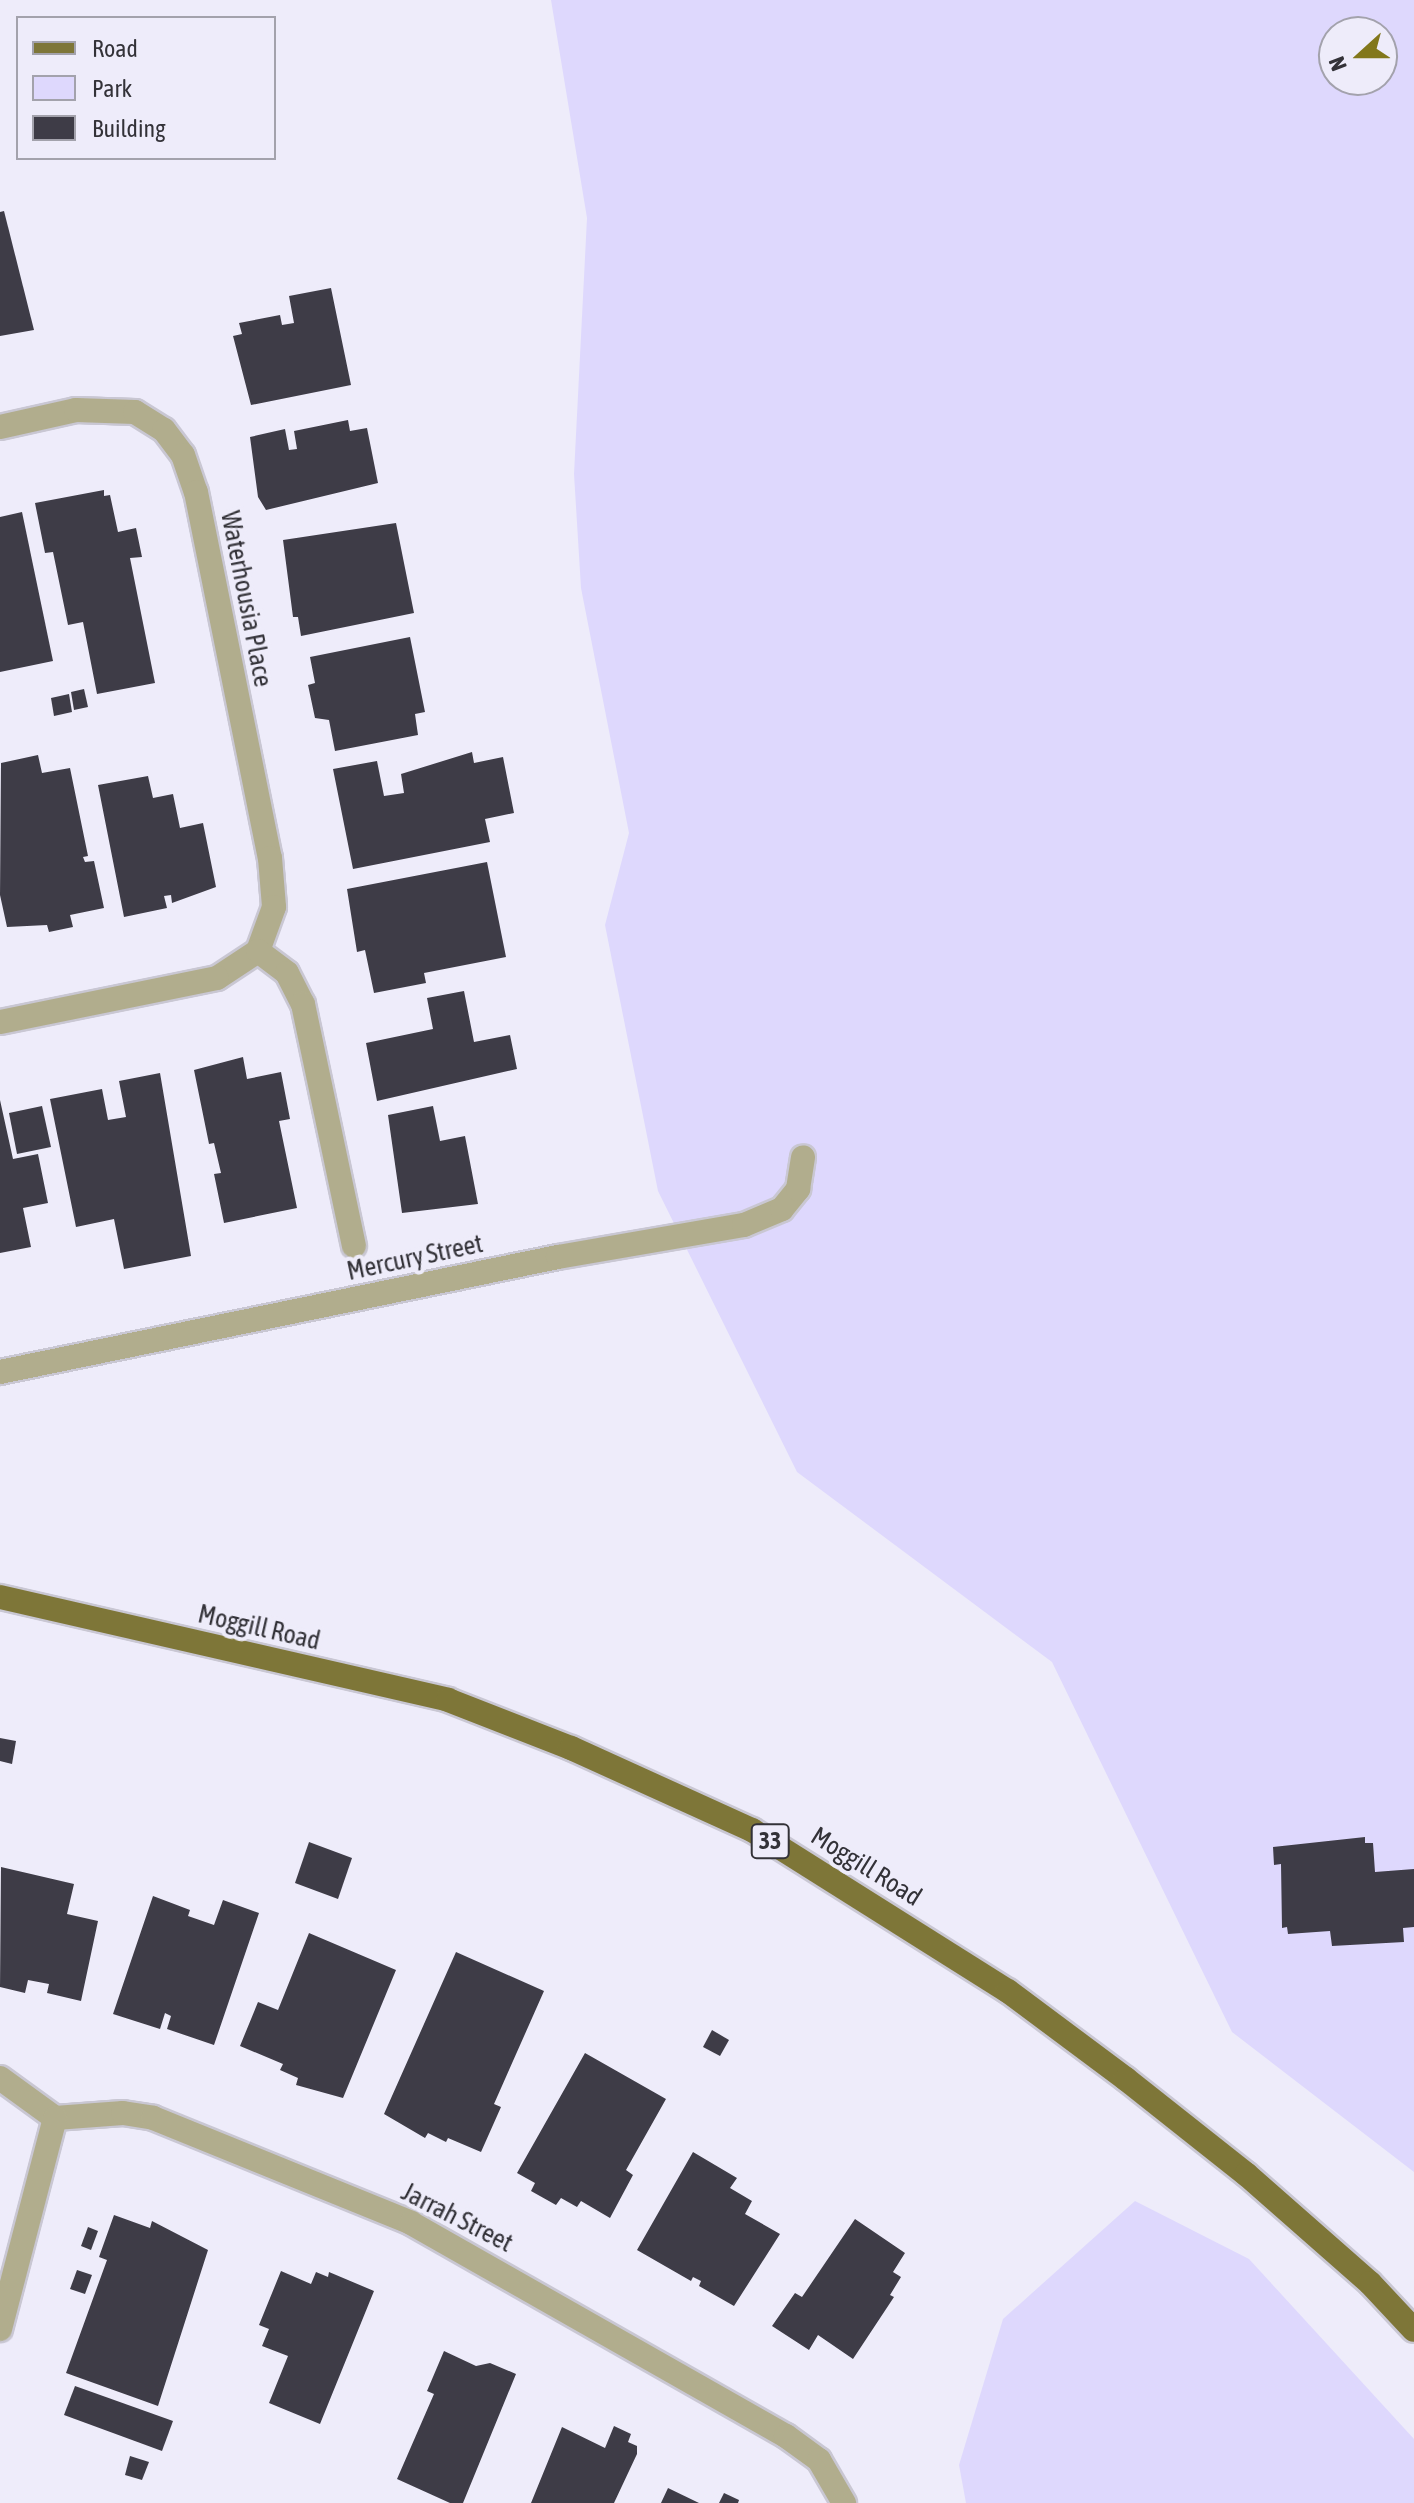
<!DOCTYPE html>
<style>
body{margin:0}
#map{position:relative;width:1414px;height:2503px;overflow:hidden;background:#eeecfa;font-family:"Asap Condensed",sans-serif}
div>[style]{position:absolute}
[style*='--x']{left:calc(var(--x)*1px);top:calc(var(--y)*1px);width:calc(var(--w)*1px);rotate:calc(var(--a)*1deg)}
.green>*{inset:0;background:#ded8fd}
.building>*{inset:0;background:#3e3c47}
.roads{filter:drop-shadow(2px 0 #c9c7d3) drop-shadow(-2px 0 #c9c7d3) drop-shadow(0 2px #c9c7d3) drop-shadow(0 -2px #c9c7d3)}
.street>*{height:24px;margin:-12px;padding:0 12px;transform-origin:12px;border-radius:12px;background:#b1ad8d}
.primary>*{height:24px;margin:-12px;padding:0 12px;transform-origin:12px;border-radius:12px;background:#7e7638}
span{translate:-50% -50%;white-space:nowrap;text-align:center;line-height:1.15;-webkit-text-stroke:8px #eeecfa;paint-order:stroke}
.shield-label span{padding:2px 6px;background:#eeecfa;border:2px solid;border-radius:6px;-webkit-text-stroke-width:0}
.shield-label{font-size:24px;color:#333238;font-weight:700}
.street-label{font-size:26px;color:#333238}
.legend{position:absolute;left:16px;top:16px;width:260px;height:144px;box-sizing:border-box;background:#eeecfa;border:2px solid #a3a2ac;margin:0;padding:10px 14px;list-style:none;font-size:24px;color:#333238}
.legend li{display:flex;align-items:center;gap:16px;height:40px}
.legend b{width:40px;border:2px solid #a3a2ac}
.north{position:absolute;left:1318px;top:16px;width:80px;height:80px;box-sizing:border-box;background:#eeecfa;border:2px solid #a3a2ac;border-radius:50%;rotate:249deg;font-size:22px;font-weight:700;line-height:32px;text-align:center;color:#333238}
.north::after{content:'';display:block;margin:auto;width:28px;height:36px;background:#82771b;clip-path:polygon(50% 0,100% 100%,50% 72%,0 100%)}
</style>
<div id="map">
<div class="green">
<div style="clip-path:polygon(evenodd,551px 0,1414px 0,1414px 2172px,1232px 2032px,1052px 1662px,797px 1472px,658px 1191px,605px 925px,629px 833px,581px 588px,574px 474px,587px 218px,551px 0,1334px 32px,1382px 32px,1382px 80px,1334px 80px,1334px 32px)"></div>
<div style="clip-path:polygon(1135px 2201px,1249px 2259px,1414px 2439px,1414px 2503px,966px 2503px,959px 2465px,1003px 2319px)"></div>
</div>
<div class="building">
<div style="clip-path:polygon(4px 211px,34px 330px,0 336px,0 212px)"></div>
<div style="clip-path:polygon(331px 288px,351px 385px,251px 405px,233px 336px,242px 334px,239px 323px,280px 315px,282px 325px,294px 323px,289px 296px)"></div>
<div style="clip-path:polygon(348px 420px,350px 431px,367px 428px,378px 483px,266px 510px,258px 497px,250px 437px,285px 429px,289px 450px,297px 449px,294px 431px)"></div>
<div style="clip-path:polygon(104px 490px,104px 496px,110px 495px,118px 532px,136px 528px,142px 557px,130px 558px,155px 683px,97px 694px,83px 622px,68px 625px,53px 552px,45px 553px,35px 503px)"></div>
<div style="clip-path:polygon(22px 512px,53px 661px,0 672px,0 517px)"></div>
<div style="clip-path:polygon(396px 523px,414px 613px,301px 636px,298px 617px,293px 617px,283px 540px)"></div>
<div style="clip-path:polygon(410px 637px,425px 712px,415px 714px,418px 735px,335px 751px,329px 720px,315px 718px,308px 685px,315px 683px,310px 657px)"></div>
<div style="clip-path:polygon(84px 689px,88px 707px,74px 710px,71px 692px)"></div>
<div style="clip-path:polygon(69px 694px,72px 712px,54px 716px,51px 698px)"></div>
<div style="clip-path:polygon(472px 752px,474px 763px,503px 757px,514px 813px,485px 819px,490px 842px,353px 869px,333px 769px,377px 761px,384px 796px,404px 793px,401px 774px)"></div>
<div style="clip-path:polygon(38px 755px,42px 773px,70px 768px,88px 856px,83px 857px,85px 862px,94px 861px,104px 908px,70px 915px,73px 927px,49px 932px,47px 925px,7px 927px,0 895px,1px 763px)"></div>
<div style="clip-path:polygon(148px 776px,153px 798px,173px 794px,180px 828px,203px 823px,216px 887px,172px 903px,171px 895px,164px 896px,167px 908px,124px 917px,98px 785px)"></div>
<div style="clip-path:polygon(487px 862px,506px 957px,424px 973px,426px 983px,374px 993px,365px 950px,357px 952px,347px 889px)"></div>
<div style="clip-path:polygon(464px 991px,474px 1042px,510px 1035px,517px 1069px,377px 1101px,366px 1043px,433px 1029px,427px 998px)"></div>
<div style="clip-path:polygon(243px 1057px,247px 1079px,281px 1072px,290px 1119px,279px 1121px,297px 1208px,224px 1223px,214px 1174px,221px 1173px,214px 1143px,209px 1144px,194px 1070px)"></div>
<div style="clip-path:polygon(160px 1073px,191px 1256px,124px 1269px,114px 1219px,76px 1227px,50px 1099px,102px 1089px,108px 1120px,126px 1117px,119px 1081px)"></div>
<div style="clip-path:polygon(0 1100px,13px 1159px,38px 1154px,48px 1203px,23px 1208px,31px 1247px,0 1253px)"></div>
<div style="clip-path:polygon(42px 1106px,51px 1147px,17px 1154px,9px 1113px)"></div>
<div style="clip-path:polygon(433px 1106px,440px 1141px,465px 1136px,478px 1204px,402px 1213px,388px 1115px)"></div>
<div style="clip-path:polygon(0 1738px,16px 1741px,12px 1764px,0 1761px)"></div>
<div style="clip-path:polygon(1365px 1837px,1365px 1843px,1373px 1843px,1375px 1872px,1414px 1869px,1414px 1927px,1403px 1928px,1404px 1942px,1332px 1946px,1330px 1931px,1288px 1934px,1287px 1927px,1282px 1928px,1281px 1864px,1274px 1865px,1273px 1847px)"></div>
<div style="clip-path:polygon(309px 1842px,352px 1858px,338px 1899px,295px 1883px)"></div>
<div style="clip-path:polygon(1px 1867px,74px 1884px,67px 1914px,98px 1921px,81px 2001px,47px 1993px,49px 1984px,28px 1980px,25px 1993px,0 1987px)"></div>
<div style="clip-path:polygon(153px 1896px,190px 1910px,188px 1916px,214px 1925px,223px 1900px,259px 1913px,214px 2045px,167px 2029px,171px 2016px,165px 2013px,160px 2029px,113px 2014px)"></div>
<div style="clip-path:polygon(309px 1933px,396px 1970px,343px 2098px,296px 2085px,298px 2078px,280px 2070px,283px 2064px,240px 2046px,258px 2002px,278px 2010px)"></div>
<div style="clip-path:polygon(456px 1952px,544px 1991px,494px 2104px,501px 2107px,481px 2152px,448px 2138px,446px 2142px,428px 2133px,425px 2138px,384px 2114px)"></div>
<div style="clip-path:polygon(712px 2030px,729px 2040px,720px 2056px,703px 2047px)"></div>
<div style="clip-path:polygon(585px 2053px,666px 2099px,626px 2170px,633px 2175px,610px 2218px,581px 2201px,577px 2207px,561px 2198px,556px 2205px,531px 2191px,535px 2183px,517px 2173px)"></div>
<div style="clip-path:polygon(693px 2152px,737px 2178px,730px 2188px,752px 2201px,745px 2214px,780px 2234px,734px 2306px,699px 2286px,701px 2281px,693px 2277px,691px 2281px,637px 2250px)"></div>
<div style="clip-path:polygon(114px 2215px,150px 2228px,152px 2221px,208px 2250px,158px 2406px,66px 2373px,107px 2260px,99px 2257px)"></div>
<div style="clip-path:polygon(855px 2219px,905px 2253px,893px 2272px,901px 2277px,890px 2295px,894px 2297px,853px 2359px,818px 2335px,809px 2350px,772px 2326px,795px 2293px,802px 2297px)"></div>
<div style="clip-path:polygon(88px 2227px,98px 2231px,91px 2250px,81px 2246px)"></div>
<div style="clip-path:polygon(77px 2270px,92px 2275px,85px 2294px,70px 2289px)"></div>
<div style="clip-path:polygon(281px 2271px,311px 2284px,316px 2272px,328px 2277px,329px 2272px,374px 2291px,320px 2424px,269px 2403px,288px 2356px,262px 2346px,269px 2329px,259px 2325px)"></div>
<div style="clip-path:polygon(444px 2351px,476px 2366px,490px 2363px,516px 2374px,463px 2503px,450px 2503px,397px 2479px,434px 2394px,427px 2391px)"></div>
<div style="clip-path:polygon(75px 2386px,173px 2421px,162px 2451px,64px 2415px)"></div>
<div style="clip-path:polygon(614px 2426px,631px 2434px,628px 2442px,637px 2446px,637px 2454px,614px 2503px,531px 2503px,562px 2427px,605px 2448px)"></div>
<div style="clip-path:polygon(130px 2456px,149px 2462px,142px 2480px,125px 2475px)"></div>
<div style="clip-path:polygon(668px 2488px,699px 2503px,661px 2503px)"></div>
<div style="clip-path:polygon(724px 2493px,739px 2500px,738px 2503px,719px 2503px)"></div>
</div>
<div class="roads">
<div class="street">
<div style="--x:0;--y:427;--w:78;--a:-12.6"></div>
<div style="--x:76;--y:410;--w:59;--a:1.9"></div>
<div style="--x:135;--y:412;--w:34;--a:32"></div>
<div style="--x:164;--y:430;--w:31;--a:53"></div>
<div style="--x:183;--y:455;--w:39;--a:71"></div>
<div style="--x:196;--y:492;--w:373;--a:78.6"></div>
<div style="--x:270;--y:858;--w:49;--a:85.3"></div>
<div style="--x:274;--y:907;--w:47;--a:110"></div>
<div style="--x:258;--y:951;--w:49;--a:146.6"></div>
<div style="--x:217;--y:978;--w:221;--a:168.5"></div>
<div style="--x:258;--y:951;--w:36;--a:37"></div>
<div style="--x:287;--y:973;--w:35;--a:63"></div>
<div style="--x:303;--y:1004;--w:247;--a:78.1"></div>
<div style="--x:0;--y:1372;--w:570;--a:-11.65"></div>
<div style="--x:558;--y:1257;--w:189;--a:-9.8"></div>
<div style="--x:744;--y:1225;--w:41;--a:-22.8"></div>
<div style="--x:782;--y:1209;--w:26;--a:-51"></div>
<div style="--x:798;--y:1189;--w:32;--a:-81"></div>
<div style="--x:0;--y:2078;--w:68;--a:36"></div>
<div style="--x:55;--y:2118;--w:68;--a:-4.2"></div>
<div style="--x:123;--y:2113;--w:30;--a:9"></div>
<div style="--x:153;--y:2118;--w:279;--a:22.1"></div>
<div style="--x:411;--y:2223;--w:431;--a:29.6"></div>
<div style="--x:786;--y:2436;--w:41;--a:36"></div>
<div style="--x:819;--y:2460;--w:50;--a:59.8"></div>
<div style="--x:0;--y:2329;--w:218;--a:-75.4"></div>
</div>
<div class="primary">
<div style="--x:0;--y:1597;--w:460;--a:12.9"></div>
<div style="--x:448;--y:1700;--w:132;--a:21.3"></div>
<div style="--x:571;--y:1748;--w:199;--a:24.4"></div>
<div style="--x:752;--y:1830;--w:302;--a:32.2"></div>
<div style="--x:1008;--y:1991;--w:147;--a:36.7"></div>
<div style="--x:1126;--y:2079;--w:153;--a:38.4"></div>
<div style="--x:1246;--y:2174;--w:165;--a:41.3"></div>
<div style="--x:1370;--y:2283;--w:64;--a:46.9"></div>
</div>
</div>
<div class="shield-label">
<span style="left:770px;top:1841px">33</span>
</div>
<div class="street-label">
<span style="left:246px;top:599px;rotate:79deg">Waterhousia Place</span>
<span style="left:415px;top:1258px;rotate:-12deg">Mercury Street</span>
<span style="left:259px;top:1628px;rotate:13deg">Moggill Road</span>
<span style="left:866px;top:1867px;rotate:32deg">Moggill Road</span>
<span style="left:457px;top:2218px;rotate:27deg">Jarrah Street</span>
</div>
<ul class="legend">
<li><b style="height:10px;background:#7e7638"></b>Road</li>
<li><b style="height:22px;background:#ded8fd"></b>Park</li>
<li><b style="height:22px;background:#3e3c47"></b>Building</li>
</ul>
<div class="north">N</div>
</div>
